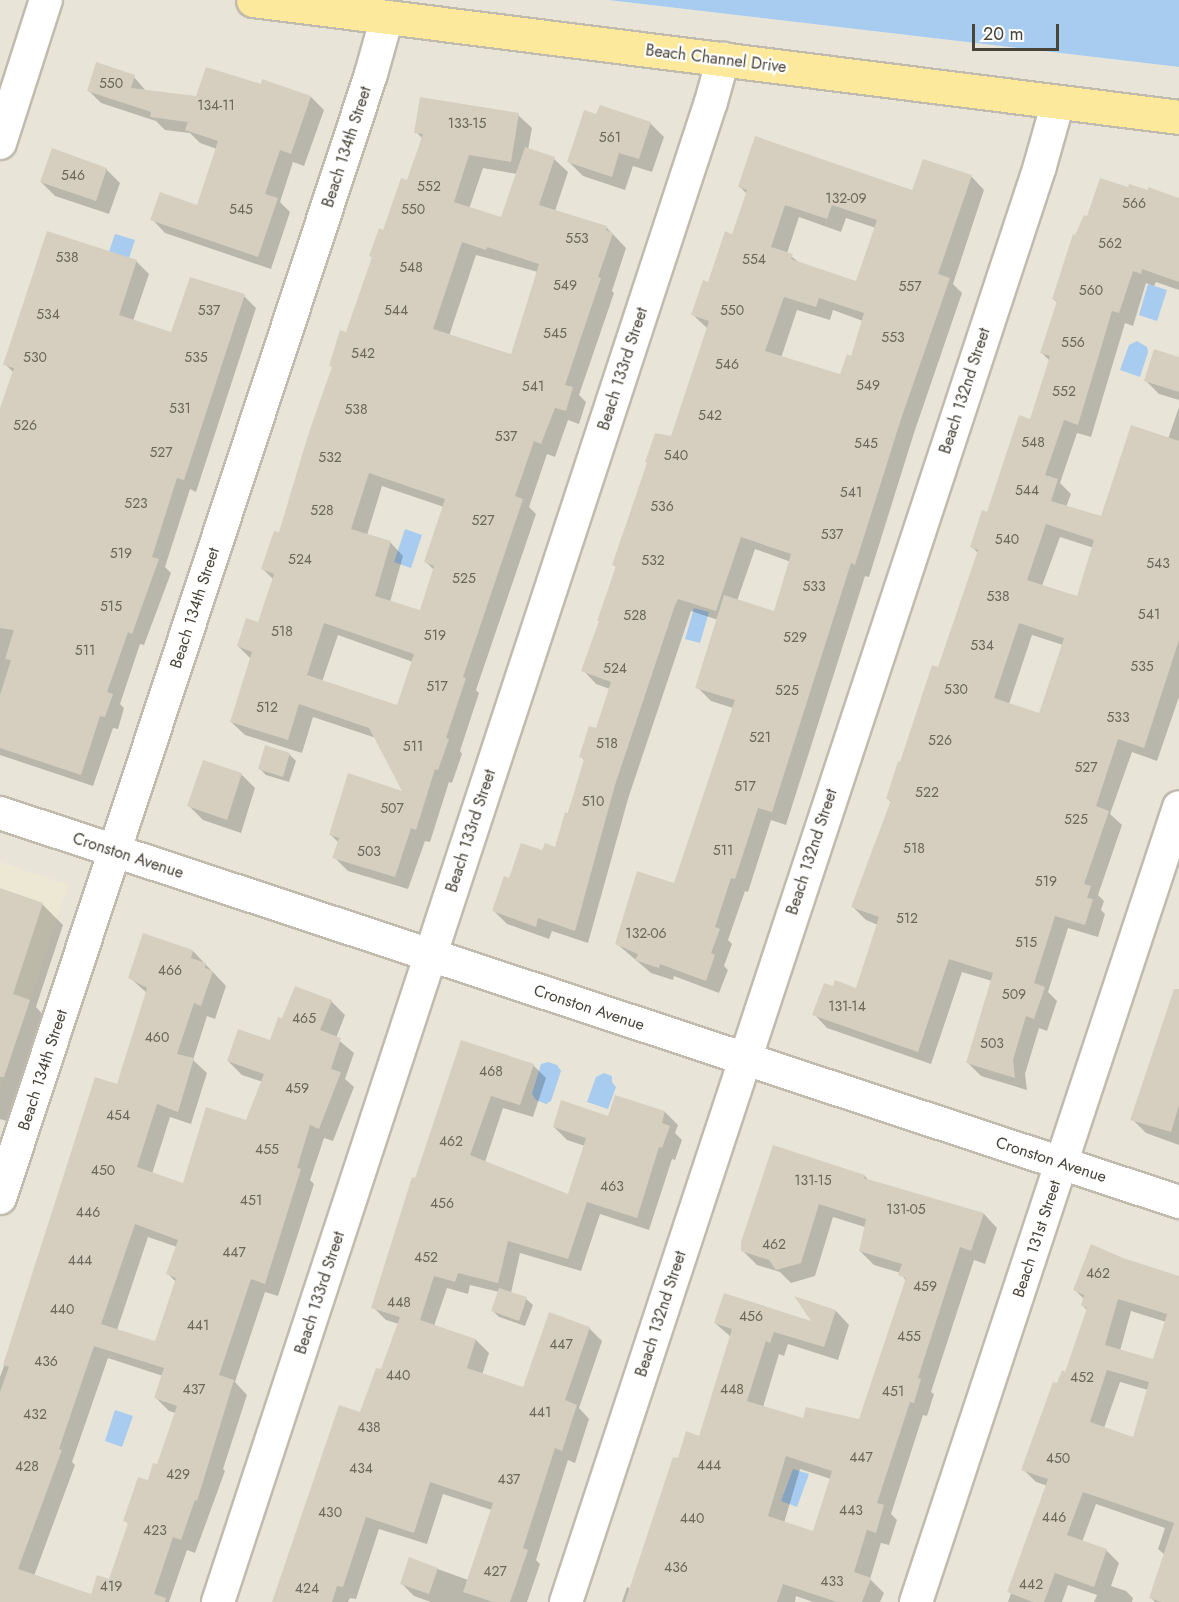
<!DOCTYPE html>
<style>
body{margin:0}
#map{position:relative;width:1179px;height:1602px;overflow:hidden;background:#f5f2ea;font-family:Jost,sans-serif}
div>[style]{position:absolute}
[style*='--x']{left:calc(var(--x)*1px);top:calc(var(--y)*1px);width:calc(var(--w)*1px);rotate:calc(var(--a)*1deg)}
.residential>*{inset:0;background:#e8e5d8}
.education>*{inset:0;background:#ede8d4}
.water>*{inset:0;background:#a8ccef}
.shadow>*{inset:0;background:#0003}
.building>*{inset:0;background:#d6cfc0}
.roads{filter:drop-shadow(2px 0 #c0bbad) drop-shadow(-2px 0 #c0bbad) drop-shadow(0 2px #c0bbad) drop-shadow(0 -2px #c0bbad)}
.minor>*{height:32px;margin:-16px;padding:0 16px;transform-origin:16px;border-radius:16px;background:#fff}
.major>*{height:33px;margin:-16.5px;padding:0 16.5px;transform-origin:16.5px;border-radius:16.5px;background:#fce99c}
span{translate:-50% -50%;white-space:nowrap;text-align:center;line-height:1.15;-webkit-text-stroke:4.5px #fff;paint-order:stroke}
.number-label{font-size:14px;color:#6c675a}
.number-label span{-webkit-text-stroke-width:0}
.street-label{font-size:16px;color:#494438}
.scale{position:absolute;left:972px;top:24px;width:87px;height:27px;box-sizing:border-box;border:3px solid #494438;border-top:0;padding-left:8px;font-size:18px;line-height:21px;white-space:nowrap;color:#494438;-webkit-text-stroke:4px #fff;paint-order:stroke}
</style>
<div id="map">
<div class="residential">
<div style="clip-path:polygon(0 0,608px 0,1179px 67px,1179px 1602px,0 1602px)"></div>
</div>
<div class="education">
<div style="clip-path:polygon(0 862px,68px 885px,0 1091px)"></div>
</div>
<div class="water">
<div style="clip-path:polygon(608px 0,1179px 0,1179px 67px)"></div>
<div style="clip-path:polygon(115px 234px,135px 240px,124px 273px,104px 266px)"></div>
<div style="clip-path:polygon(1148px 284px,1167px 290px,1157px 321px,1139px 315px)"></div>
<div style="clip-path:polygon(1137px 341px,1147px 347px,1148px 352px,1140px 377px,1120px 370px,1129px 345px)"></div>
<div style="clip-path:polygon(405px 529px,422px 535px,411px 568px,394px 562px)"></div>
<div style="clip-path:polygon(694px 608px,709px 612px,700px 643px,685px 639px)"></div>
<div style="clip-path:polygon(548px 1062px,557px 1065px,561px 1071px,551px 1101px,546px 1104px,536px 1100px,532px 1094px,541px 1064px)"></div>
<div style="clip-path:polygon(604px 1073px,612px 1076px,612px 1082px,616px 1087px,608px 1109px,587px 1102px,596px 1077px)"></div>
<div style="clip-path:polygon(115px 1410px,133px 1416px,122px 1447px,105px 1441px)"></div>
<div style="clip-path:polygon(793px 1469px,809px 1474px,797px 1507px,781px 1501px)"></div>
</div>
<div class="shadow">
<div style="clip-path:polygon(134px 77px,146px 91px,197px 98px,261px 86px,311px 97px,324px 110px,304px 166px,293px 162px,280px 202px,290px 212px,271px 269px,165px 233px,152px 219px,198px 207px,217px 149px,200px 143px,190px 133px,165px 130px,156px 121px,101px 103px,88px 90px)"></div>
<div style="clip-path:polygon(evenodd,518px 115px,532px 128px,528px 150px,554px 159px,568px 172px,555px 211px,607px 228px,626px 248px,612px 291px,614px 293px,579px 395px,586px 402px,579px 424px,568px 420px,555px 457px,547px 454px,529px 507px,536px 514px,476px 690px,479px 693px,460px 751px,462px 754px,452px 783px,449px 782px,430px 842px,425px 841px,408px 889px,348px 871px,334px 857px,339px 843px,331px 835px,405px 794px,376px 738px,313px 717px,302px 753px,245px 735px,231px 722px,251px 659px,238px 646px,258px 624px,274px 580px,263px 569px,280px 534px,373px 258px,371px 256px,408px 182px,423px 139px,416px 132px,518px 115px,483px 168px,517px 174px,502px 219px,469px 209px,483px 168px,518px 115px,476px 255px,538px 272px,512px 356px,449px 336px,476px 255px,518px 115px,382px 486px,444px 507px,426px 562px,434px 570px,421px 612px,390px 602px,403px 556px,390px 542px,367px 535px,382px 486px,518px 115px,338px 635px,413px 662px,398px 707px,322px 682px,338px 635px)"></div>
<div style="clip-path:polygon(650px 123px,664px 137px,652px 172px,633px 166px,625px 190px,583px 176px,569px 162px)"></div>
<div style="clip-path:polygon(106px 169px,120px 183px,109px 214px,55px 196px,41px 182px)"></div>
<div style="clip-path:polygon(evenodd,971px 176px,984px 190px,953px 284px,962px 293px,914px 433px,869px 577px,865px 576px,786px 825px,771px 820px,748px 892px,745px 891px,728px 940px,732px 944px,724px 966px,728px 970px,719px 993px,674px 976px,673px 980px,651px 973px,617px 944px,675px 885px,733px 708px,711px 701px,697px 687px,718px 620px,691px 611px,628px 799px,588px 943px,552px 931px,549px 939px,507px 924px,494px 911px,509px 880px,543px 852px,556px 849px,585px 761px,580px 756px,596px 730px,610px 689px,596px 684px,583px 670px,617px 568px,614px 565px,672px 437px,708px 329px,693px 315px,733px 236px,747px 194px,740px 187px,913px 192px,971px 176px,799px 217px,841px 232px,846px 218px,876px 228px,857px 283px,801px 264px,787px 253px,799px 217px,971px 176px,797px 310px,830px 320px,833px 310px,863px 321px,852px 357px,841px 376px,781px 358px,797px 310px,971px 176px,755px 549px,791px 562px,775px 613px,737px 601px,755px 549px)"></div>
<div style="clip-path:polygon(evenodd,1129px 189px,1179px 200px,1179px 290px,1156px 282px,1154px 286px,1146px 283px,1133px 326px,1125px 323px,1091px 437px,1077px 433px,1060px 483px,1071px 494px,1066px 507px,1102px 518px,1168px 439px,1179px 407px,1179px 697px,1157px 761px,1132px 752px,1110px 814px,1122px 825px,1098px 895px,1104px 901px,1101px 910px,1105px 914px,1098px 937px,1068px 928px,1048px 992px,1057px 1001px,1047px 1031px,1039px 1028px,1025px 1074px,1027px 1090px,981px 1076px,967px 1062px,992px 981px,962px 972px,931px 1064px,827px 1028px,814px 1014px,857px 990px,878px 925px,866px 920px,853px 907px,891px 802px,887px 798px,939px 669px,979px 554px,971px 546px,1031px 421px,1050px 361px,1041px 352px,1058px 303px,1053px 299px,1076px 237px,1087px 218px,1129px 189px,1060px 537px,1094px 548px,1078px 597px,1042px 586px,1060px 537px,1129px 189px,1032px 635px,1063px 645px,1040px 715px,1009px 704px,1032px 635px)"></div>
<div style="clip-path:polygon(136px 261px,149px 274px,133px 321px,172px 333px,244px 296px,256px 308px,196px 492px,190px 489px,165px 567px,171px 573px,144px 645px,140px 644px,120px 704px,124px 708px,118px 729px,113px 728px,93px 786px,0 755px,0 412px,14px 373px,5px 364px)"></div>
<div style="clip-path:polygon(1179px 359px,1179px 400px,1159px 394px,1146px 381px)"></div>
<div style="clip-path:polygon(289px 754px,296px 761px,289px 782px,266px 775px,260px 769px)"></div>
<div style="clip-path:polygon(241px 774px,255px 788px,241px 833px,203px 820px,189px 806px)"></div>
<div style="clip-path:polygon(0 890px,42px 904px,63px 925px,36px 1007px,50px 1022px,16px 1124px,0 1119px)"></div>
<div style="clip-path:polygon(evenodd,193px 951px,226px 986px,215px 1019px,207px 1016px,193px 1060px,207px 1073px,191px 1124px,170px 1117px,152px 1174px,184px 1184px,247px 1122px,263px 1082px,242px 1075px,228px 1061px,271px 1042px,283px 1020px,331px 1001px,345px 1015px,336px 1038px,354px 1053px,345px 1079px,354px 1087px,333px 1141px,324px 1138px,310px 1180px,314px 1184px,278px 1296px,265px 1292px,235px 1382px,247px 1395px,223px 1469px,225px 1471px,195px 1553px,187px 1550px,169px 1602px,0 1602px,0 1377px,23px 1314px,117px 1086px,147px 993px,129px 977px,193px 951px,148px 1237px,177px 1247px,168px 1274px,176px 1282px,156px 1343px,117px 1330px,148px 1237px,193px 951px,108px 1358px,163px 1376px,156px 1398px,169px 1411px,176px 1413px,158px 1466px,125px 1520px,129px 1525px,110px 1581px,92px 1596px,34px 1576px,75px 1465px,72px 1462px,108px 1358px)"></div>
<div style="clip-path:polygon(1179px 999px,1179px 1145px,1146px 1133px,1132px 1119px)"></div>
<div style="clip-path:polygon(462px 1042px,533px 1065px,546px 1078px,533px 1117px,503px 1108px,485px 1162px,569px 1196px,585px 1146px,567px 1140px,554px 1127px,609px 1117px,665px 1112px,678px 1125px,675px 1133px,682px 1140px,675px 1160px,672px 1159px,649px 1230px,600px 1214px,581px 1271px,520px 1253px,511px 1293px,526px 1299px,533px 1305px,525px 1326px,499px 1317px,493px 1311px,499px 1292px,470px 1285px,468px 1294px,447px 1288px,434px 1326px,476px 1340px,489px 1353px,482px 1375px,524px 1388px,589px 1328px,602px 1341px,579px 1408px,589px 1419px,575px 1463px,568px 1460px,536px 1560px,540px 1564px,527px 1602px,431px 1602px,414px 1596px,401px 1583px,410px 1559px,468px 1580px,492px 1510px,443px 1494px,427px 1544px,379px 1529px,356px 1599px,350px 1598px,348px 1602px,280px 1602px,382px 1371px,399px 1324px,386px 1320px,373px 1307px)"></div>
<div style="clip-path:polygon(evenodd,865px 1176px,870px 1182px,984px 1214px,997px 1228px,985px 1264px,974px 1260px,931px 1392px,934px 1394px,927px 1416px,923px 1415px,891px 1514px,897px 1520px,889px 1545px,881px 1543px,870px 1579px,884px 1593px,880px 1602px,813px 1602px,796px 1596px,795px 1602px,622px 1602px,627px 1587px,631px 1589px,679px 1460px,700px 1438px,731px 1337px,715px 1323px,814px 1324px,797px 1299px,836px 1311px,849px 1325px,838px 1360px,788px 1344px,784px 1356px,779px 1354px,763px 1407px,804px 1420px,860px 1420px,906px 1281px,901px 1273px,874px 1265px,860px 1251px,865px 1227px,833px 1217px,815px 1276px,791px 1283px,780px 1272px,757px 1265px,743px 1251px,743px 1242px,865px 1176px,800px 1469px,831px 1479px,814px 1533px,784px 1523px,800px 1469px)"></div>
<div style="clip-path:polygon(evenodd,1123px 1260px,1179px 1277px,1179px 1326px,1131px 1311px,1120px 1351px,1154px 1361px,1179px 1342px,1179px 1602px,1155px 1602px,1150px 1597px,1165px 1555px,1158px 1549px,1165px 1528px,1096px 1504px,1082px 1542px,1106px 1550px,1119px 1563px,1111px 1586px,1126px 1591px,1133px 1598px,1132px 1602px,1094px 1602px,1097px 1595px,1068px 1585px,1062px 1602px,1008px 1602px,1048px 1486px,1036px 1482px,1023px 1469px,1058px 1385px,1066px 1374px,1088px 1311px,1082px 1305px,1084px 1299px,1075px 1290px,1123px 1260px,1120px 1382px,1148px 1390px,1134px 1438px,1104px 1428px,1120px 1382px)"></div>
</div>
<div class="building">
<div style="clip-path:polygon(96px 62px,135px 75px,131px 88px,196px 96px,206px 67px,261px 84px,262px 79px,311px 96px,291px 154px,280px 150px,265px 194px,278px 198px,258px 257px,150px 220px,160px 192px,197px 205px,218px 141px,185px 130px,188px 122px,150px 117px,151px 112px,87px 91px)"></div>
<div style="clip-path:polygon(evenodd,420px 97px,519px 113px,511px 162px,469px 155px,454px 202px,501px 217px,525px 147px,555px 157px,539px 205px,607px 226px,606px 230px,613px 233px,598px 277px,601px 278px,565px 385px,573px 387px,566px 411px,555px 408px,541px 444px,534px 441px,515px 496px,523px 499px,463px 677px,466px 678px,446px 738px,449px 739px,438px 770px,435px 769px,416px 830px,411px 828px,395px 877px,332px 858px,339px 838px,329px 835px,348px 773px,402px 791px,369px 728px,299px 704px,288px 740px,230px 722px,252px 652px,237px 646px,246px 618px,258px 622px,274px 574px,261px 569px,274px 531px,279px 532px,309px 432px,332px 367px,329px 366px,340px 330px,346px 332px,372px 257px,369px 256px,379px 228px,383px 230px,401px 178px,407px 180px,423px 134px,414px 133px,420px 97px,462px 242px,486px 250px,487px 247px,539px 264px,511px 354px,433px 329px,462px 242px,420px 97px,369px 473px,445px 499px,424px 562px,434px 566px,420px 610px,375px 596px,391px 541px,351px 529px,369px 473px,420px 97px,324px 623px,414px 654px,397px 705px,307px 675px,324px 623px)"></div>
<div style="clip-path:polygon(600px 105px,651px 122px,639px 159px,619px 153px,612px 177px,567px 162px,584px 110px,596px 114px)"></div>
<div style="clip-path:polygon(evenodd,755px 136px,912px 190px,923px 159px,972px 175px,938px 274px,950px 278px,901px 419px,855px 565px,851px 563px,772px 812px,758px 808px,735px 879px,731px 878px,715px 927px,720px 929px,711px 953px,715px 955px,706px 981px,660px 964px,659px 968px,635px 960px,638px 954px,615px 944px,637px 871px,674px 883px,735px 700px,695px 688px,724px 595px,774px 611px,791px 554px,741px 537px,716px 611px,678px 599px,675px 605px,615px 785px,575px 931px,538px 918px,536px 927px,492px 911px,504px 876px,509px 878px,521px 843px,542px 850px,545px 843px,555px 847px,565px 812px,568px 813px,584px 759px,579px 757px,589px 726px,596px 728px,611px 682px,581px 671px,599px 621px,597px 621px,616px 566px,612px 565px,647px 463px,645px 462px,655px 433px,671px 436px,709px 321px,691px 315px,703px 280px,708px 282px,725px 231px,732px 234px,747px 190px,738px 187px,755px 136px,785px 205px,827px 219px,832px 205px,877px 220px,856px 281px,791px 259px,793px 254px,771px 247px,785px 205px,755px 136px,784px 297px,816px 307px,819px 298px,864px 313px,851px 356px,847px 354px,840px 374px,765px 351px,784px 297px)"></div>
<div style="clip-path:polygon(52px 148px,107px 168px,96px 201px,40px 182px)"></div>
<div style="clip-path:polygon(evenodd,1100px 178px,1128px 187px,1129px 184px,1148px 190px,1148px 187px,1179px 198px,1179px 282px,1142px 269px,1141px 274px,1133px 271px,1119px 313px,1112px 311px,1078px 425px,1064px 420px,1045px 475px,1058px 479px,1051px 501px,1101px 516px,1131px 425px,1179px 441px,1179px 640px,1144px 748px,1118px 739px,1096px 806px,1109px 811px,1084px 884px,1091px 886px,1087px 898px,1093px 899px,1085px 925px,1055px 916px,1034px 983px,1045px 987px,1034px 1019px,1026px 1016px,1013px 1060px,1015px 1078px,966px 1063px,993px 973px,949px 959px,918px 1052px,812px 1015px,824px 983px,833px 986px,835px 980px,856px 988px,879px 917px,851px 907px,891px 800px,886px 799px,898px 761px,900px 762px,932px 665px,938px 667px,978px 550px,970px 547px,982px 510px,987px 512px,1019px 415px,1030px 419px,1050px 356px,1040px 353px,1057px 301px,1052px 299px,1073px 234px,1075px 235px,1084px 215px,1087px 216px,1100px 178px,1046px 524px,1094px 540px,1077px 596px,1027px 580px,1046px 524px,1100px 178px,1019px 623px,1064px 638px,1039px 713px,994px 698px,1019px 623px)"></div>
<div style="clip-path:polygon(47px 231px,137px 260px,119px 315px,171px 332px,190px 277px,245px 294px,184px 480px,177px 478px,152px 557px,159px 559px,132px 634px,128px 632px,107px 692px,113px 694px,105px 717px,100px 716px,81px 775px,0 748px,0 695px,11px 660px,5px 659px,14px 630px,0 628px,0 408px,14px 368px,3px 365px)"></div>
<div style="clip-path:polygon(1154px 349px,1179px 357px,1179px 392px,1144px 381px)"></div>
<div style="clip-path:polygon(265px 745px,290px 753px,283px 777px,258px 769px)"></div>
<div style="clip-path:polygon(203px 760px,242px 773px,227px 820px,187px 806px)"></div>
<div style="clip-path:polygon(0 888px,43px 903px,13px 994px,30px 1000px,4px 1077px,0 1077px)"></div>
<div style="clip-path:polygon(evenodd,143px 933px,193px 950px,191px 958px,206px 963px,205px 968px,213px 971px,201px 1006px,194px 1003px,177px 1054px,194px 1058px,178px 1112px,157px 1104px,137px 1167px,183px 1183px,206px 1107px,246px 1120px,264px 1074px,227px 1061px,238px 1029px,270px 1040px,278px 1017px,282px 1018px,295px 986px,332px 1000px,320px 1030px,341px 1038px,331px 1069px,341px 1072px,319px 1129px,310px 1125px,297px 1168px,301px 1169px,265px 1284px,251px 1279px,219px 1375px,234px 1380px,197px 1501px,195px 1500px,181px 1540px,173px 1537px,154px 1594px,166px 1598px,165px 1602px,0 1602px,0 1392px,9px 1367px,3px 1365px,95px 1077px,117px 1084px,147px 988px,128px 978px,143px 933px,135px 1224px,178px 1240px,166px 1274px,176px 1278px,155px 1341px,101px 1324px,135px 1224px,143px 933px,94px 1346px,164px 1368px,154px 1398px,177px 1406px,157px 1464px,153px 1463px,148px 1480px,138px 1477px,123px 1521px,128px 1523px,109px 1579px,97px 1575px,91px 1594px,18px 1569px,62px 1450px,59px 1449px,94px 1346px)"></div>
<div style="clip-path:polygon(1174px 989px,1179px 989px,1179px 1105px,1171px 1132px,1130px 1120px)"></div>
<div style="clip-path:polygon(461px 1040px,534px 1064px,520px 1105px,491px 1096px,470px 1155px,568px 1194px,586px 1138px,553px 1127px,561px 1100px,608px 1116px,615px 1095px,665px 1111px,662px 1123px,670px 1126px,662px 1148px,659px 1147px,637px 1218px,587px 1202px,568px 1259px,508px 1241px,498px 1283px,458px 1273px,455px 1282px,434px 1276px,420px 1320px,476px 1339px,467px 1368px,523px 1387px,549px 1312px,590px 1327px,565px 1400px,577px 1405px,562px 1451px,555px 1448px,523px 1548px,528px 1550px,510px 1602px,493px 1602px,463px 1592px,493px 1503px,430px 1482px,414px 1533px,366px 1517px,343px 1587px,337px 1586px,332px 1602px,272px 1602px,339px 1405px,360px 1412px,376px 1368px,381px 1369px,400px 1317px,371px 1308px,412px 1177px,415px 1178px)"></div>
<div style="clip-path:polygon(evenodd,773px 1145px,865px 1175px,864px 1178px,984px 1213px,971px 1251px,960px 1247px,918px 1378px,921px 1379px,914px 1403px,910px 1402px,877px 1503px,884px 1505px,876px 1533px,867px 1530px,854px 1572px,871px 1578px,862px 1602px,837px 1602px,783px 1584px,777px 1602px,625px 1602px,673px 1457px,678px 1458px,686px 1431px,699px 1436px,732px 1329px,714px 1323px,724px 1293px,811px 1321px,794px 1296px,836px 1310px,824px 1347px,774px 1332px,770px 1343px,766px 1341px,747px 1401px,803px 1418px,806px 1407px,859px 1419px,906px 1278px,898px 1275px,902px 1264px,859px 1251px,866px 1219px,819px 1204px,801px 1263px,776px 1270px,769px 1260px,741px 1251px,741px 1242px,773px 1145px,786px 1456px,832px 1471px,813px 1531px,768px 1516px,786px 1456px)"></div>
<div style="clip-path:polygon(evenodd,1091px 1244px,1123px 1258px,1179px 1276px,1179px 1602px,1161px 1602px,1149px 1598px,1174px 1523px,1083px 1492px,1067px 1535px,1107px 1549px,1094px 1587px,1055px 1573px,1044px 1602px,1033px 1602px,1007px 1592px,1048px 1479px,1021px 1470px,1053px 1382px,1057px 1383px,1062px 1370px,1065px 1372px,1087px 1308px,1081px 1305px,1084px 1295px,1073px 1290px,1091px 1244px,1118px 1299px,1167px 1314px,1153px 1359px,1105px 1345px,1118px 1299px,1091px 1244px,1107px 1370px,1149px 1382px,1133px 1437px,1090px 1422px,1107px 1370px)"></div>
<div style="clip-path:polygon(499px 1288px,527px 1297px,519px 1321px,491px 1311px)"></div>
<div style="clip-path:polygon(409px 1557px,438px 1568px,429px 1594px,400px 1584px)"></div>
</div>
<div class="roads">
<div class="minor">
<div style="--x:0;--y:143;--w:150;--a:-72.2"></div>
<div style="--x:0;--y:813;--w:1242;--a:18.26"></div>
<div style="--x:0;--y:1198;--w:1184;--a:-71.73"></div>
<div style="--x:371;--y:74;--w:59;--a:-74.3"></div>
<div style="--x:218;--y:1602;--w:1579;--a:-71.81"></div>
<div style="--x:711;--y:102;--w:45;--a:-74.4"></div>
<div style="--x:566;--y:1602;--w:1512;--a:-71.73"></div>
<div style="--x:1040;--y:166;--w:66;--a:-74.3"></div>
<div style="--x:916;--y:1602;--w:837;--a:-71.69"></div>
</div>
<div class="major">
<div style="--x:253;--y:0;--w:933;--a:7.2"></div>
</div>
</div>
<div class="number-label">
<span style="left:111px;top:83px">550</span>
<span style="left:216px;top:105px">134-11</span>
<span style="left:467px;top:123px">133-15</span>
<span style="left:610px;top:137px">561</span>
<span style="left:73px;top:175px">546</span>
<span style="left:429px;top:186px">552</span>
<span style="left:846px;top:198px">132-09</span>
<span style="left:1134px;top:203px">566</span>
<span style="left:241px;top:209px">545</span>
<span style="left:413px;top:209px">550</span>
<span style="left:577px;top:238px">553</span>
<span style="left:1110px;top:243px">562</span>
<span style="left:67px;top:257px">538</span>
<span style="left:754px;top:259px">554</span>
<span style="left:411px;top:267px">548</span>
<span style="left:565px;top:285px">549</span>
<span style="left:910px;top:286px">557</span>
<span style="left:1091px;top:290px">560</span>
<span style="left:209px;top:310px">537</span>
<span style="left:396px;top:310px">544</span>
<span style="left:732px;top:310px">550</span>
<span style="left:48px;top:314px">534</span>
<span style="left:555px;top:333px">545</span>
<span style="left:893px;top:337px">553</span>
<span style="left:1073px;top:342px">556</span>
<span style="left:363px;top:353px">542</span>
<span style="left:35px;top:357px">530</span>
<span style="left:196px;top:357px">535</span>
<span style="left:727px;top:364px">546</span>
<span style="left:868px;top:385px">549</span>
<span style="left:533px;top:386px">541</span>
<span style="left:1064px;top:391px">552</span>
<span style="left:180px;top:408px">531</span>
<span style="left:356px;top:409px">538</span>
<span style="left:710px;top:415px">542</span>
<span style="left:25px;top:425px">526</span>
<span style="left:506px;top:436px">537</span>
<span style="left:1033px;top:442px">548</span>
<span style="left:866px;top:443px">545</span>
<span style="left:161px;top:452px">527</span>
<span style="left:676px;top:455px">540</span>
<span style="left:330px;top:457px">532</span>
<span style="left:1027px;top:490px">544</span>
<span style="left:851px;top:492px">541</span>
<span style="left:136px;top:503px">523</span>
<span style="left:662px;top:506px">536</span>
<span style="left:322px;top:510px">528</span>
<span style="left:483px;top:520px">527</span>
<span style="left:832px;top:534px">537</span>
<span style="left:1007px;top:539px">540</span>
<span style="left:121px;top:553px">519</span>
<span style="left:300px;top:559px">524</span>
<span style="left:653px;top:560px">532</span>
<span style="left:1158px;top:563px">543</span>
<span style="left:464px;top:578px">525</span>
<span style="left:814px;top:586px">533</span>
<span style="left:998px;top:596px">538</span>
<span style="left:111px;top:606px">515</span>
<span style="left:1149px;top:614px">541</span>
<span style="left:635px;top:615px">528</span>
<span style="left:282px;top:631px">518</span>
<span style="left:435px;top:635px">519</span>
<span style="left:795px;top:637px">529</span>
<span style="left:982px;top:645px">534</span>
<span style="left:85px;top:650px">511</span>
<span style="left:1142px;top:666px">535</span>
<span style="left:615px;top:668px">524</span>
<span style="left:437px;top:686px">517</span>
<span style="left:956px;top:689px">530</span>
<span style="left:787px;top:690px">525</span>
<span style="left:267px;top:707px">512</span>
<span style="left:1118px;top:717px">533</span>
<span style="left:760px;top:737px">521</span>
<span style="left:940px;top:740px">526</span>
<span style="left:607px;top:743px">518</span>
<span style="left:413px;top:746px">511</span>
<span style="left:1086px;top:767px">527</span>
<span style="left:745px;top:786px">517</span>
<span style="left:927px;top:792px">522</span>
<span style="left:593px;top:801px">510</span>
<span style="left:392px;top:808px">507</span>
<span style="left:1076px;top:819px">525</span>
<span style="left:914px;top:848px">518</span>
<span style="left:723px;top:850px">511</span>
<span style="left:369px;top:851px">503</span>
<span style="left:1046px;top:881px">519</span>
<span style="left:907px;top:918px">512</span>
<span style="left:646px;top:933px">132-06</span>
<span style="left:1026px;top:942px">515</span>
<span style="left:170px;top:970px">466</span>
<span style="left:1014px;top:994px">509</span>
<span style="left:847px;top:1006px">131-14</span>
<span style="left:304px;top:1018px">465</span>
<span style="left:157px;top:1037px">460</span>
<span style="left:992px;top:1043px">503</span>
<span style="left:491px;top:1071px">468</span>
<span style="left:297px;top:1088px">459</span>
<span style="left:118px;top:1115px">454</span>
<span style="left:451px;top:1141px">462</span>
<span style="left:267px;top:1149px">455</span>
<span style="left:103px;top:1170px">450</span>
<span style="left:813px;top:1180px">131-15</span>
<span style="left:612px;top:1186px">463</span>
<span style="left:251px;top:1200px">451</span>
<span style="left:442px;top:1203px">456</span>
<span style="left:906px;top:1209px">131-05</span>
<span style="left:88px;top:1212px">446</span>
<span style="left:774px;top:1244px">462</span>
<span style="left:234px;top:1252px">447</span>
<span style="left:426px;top:1257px">452</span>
<span style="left:80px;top:1260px">444</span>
<span style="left:1098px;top:1273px">462</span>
<span style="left:925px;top:1286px">459</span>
<span style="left:399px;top:1302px">448</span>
<span style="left:62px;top:1309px">440</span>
<span style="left:751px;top:1316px">456</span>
<span style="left:198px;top:1325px">441</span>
<span style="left:909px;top:1336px">455</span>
<span style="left:561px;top:1344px">447</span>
<span style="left:46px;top:1361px">436</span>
<span style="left:398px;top:1375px">440</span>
<span style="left:1082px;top:1377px">452</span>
<span style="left:194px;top:1389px">437</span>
<span style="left:732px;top:1389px">448</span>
<span style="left:893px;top:1391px">451</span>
<span style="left:540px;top:1412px">441</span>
<span style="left:35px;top:1414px">432</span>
<span style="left:369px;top:1427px">438</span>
<span style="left:861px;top:1457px">447</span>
<span style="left:1058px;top:1458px">450</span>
<span style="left:709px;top:1465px">444</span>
<span style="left:27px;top:1466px">428</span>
<span style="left:361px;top:1468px">434</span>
<span style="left:178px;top:1474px">429</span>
<span style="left:509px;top:1479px">437</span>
<span style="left:851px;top:1510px">443</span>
<span style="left:330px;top:1512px">430</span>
<span style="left:1054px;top:1517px">446</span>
<span style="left:692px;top:1518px">440</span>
<span style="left:155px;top:1530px">423</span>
<span style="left:676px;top:1567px">436</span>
<span style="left:495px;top:1571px">427</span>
<span style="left:832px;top:1581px">433</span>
<span style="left:1031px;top:1584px">442</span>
<span style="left:111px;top:1586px">419</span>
<span style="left:307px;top:1588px">424</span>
</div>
<div class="street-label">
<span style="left:716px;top:59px;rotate:7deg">Beach Channel Drive</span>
<span style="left:347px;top:147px;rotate:-72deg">Beach 134th Street</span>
<span style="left:623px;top:369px;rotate:-72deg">Beach 133rd Street</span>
<span style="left:965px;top:391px;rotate:-72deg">Beach 132nd Street</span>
<span style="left:195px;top:608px;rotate:-72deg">Beach 134th Street</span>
<span style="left:471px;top:831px;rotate:-72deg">Beach 133rd Street</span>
<span style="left:812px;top:852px;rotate:-72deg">Beach 132nd Street</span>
<span style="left:128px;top:856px;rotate:18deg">Cronston Avenue</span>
<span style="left:589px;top:1008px;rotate:18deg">Cronston Avenue</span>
<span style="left:43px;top:1070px;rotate:-72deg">Beach 134th Street</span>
<span style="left:1051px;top:1160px;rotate:18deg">Cronston Avenue</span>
<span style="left:1037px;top:1239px;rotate:-72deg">Beach 131st Street</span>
<span style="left:320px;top:1293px;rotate:-72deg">Beach 133rd Street</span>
<span style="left:661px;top:1314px;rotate:-72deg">Beach 132nd Street</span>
</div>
<div class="scale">20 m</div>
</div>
